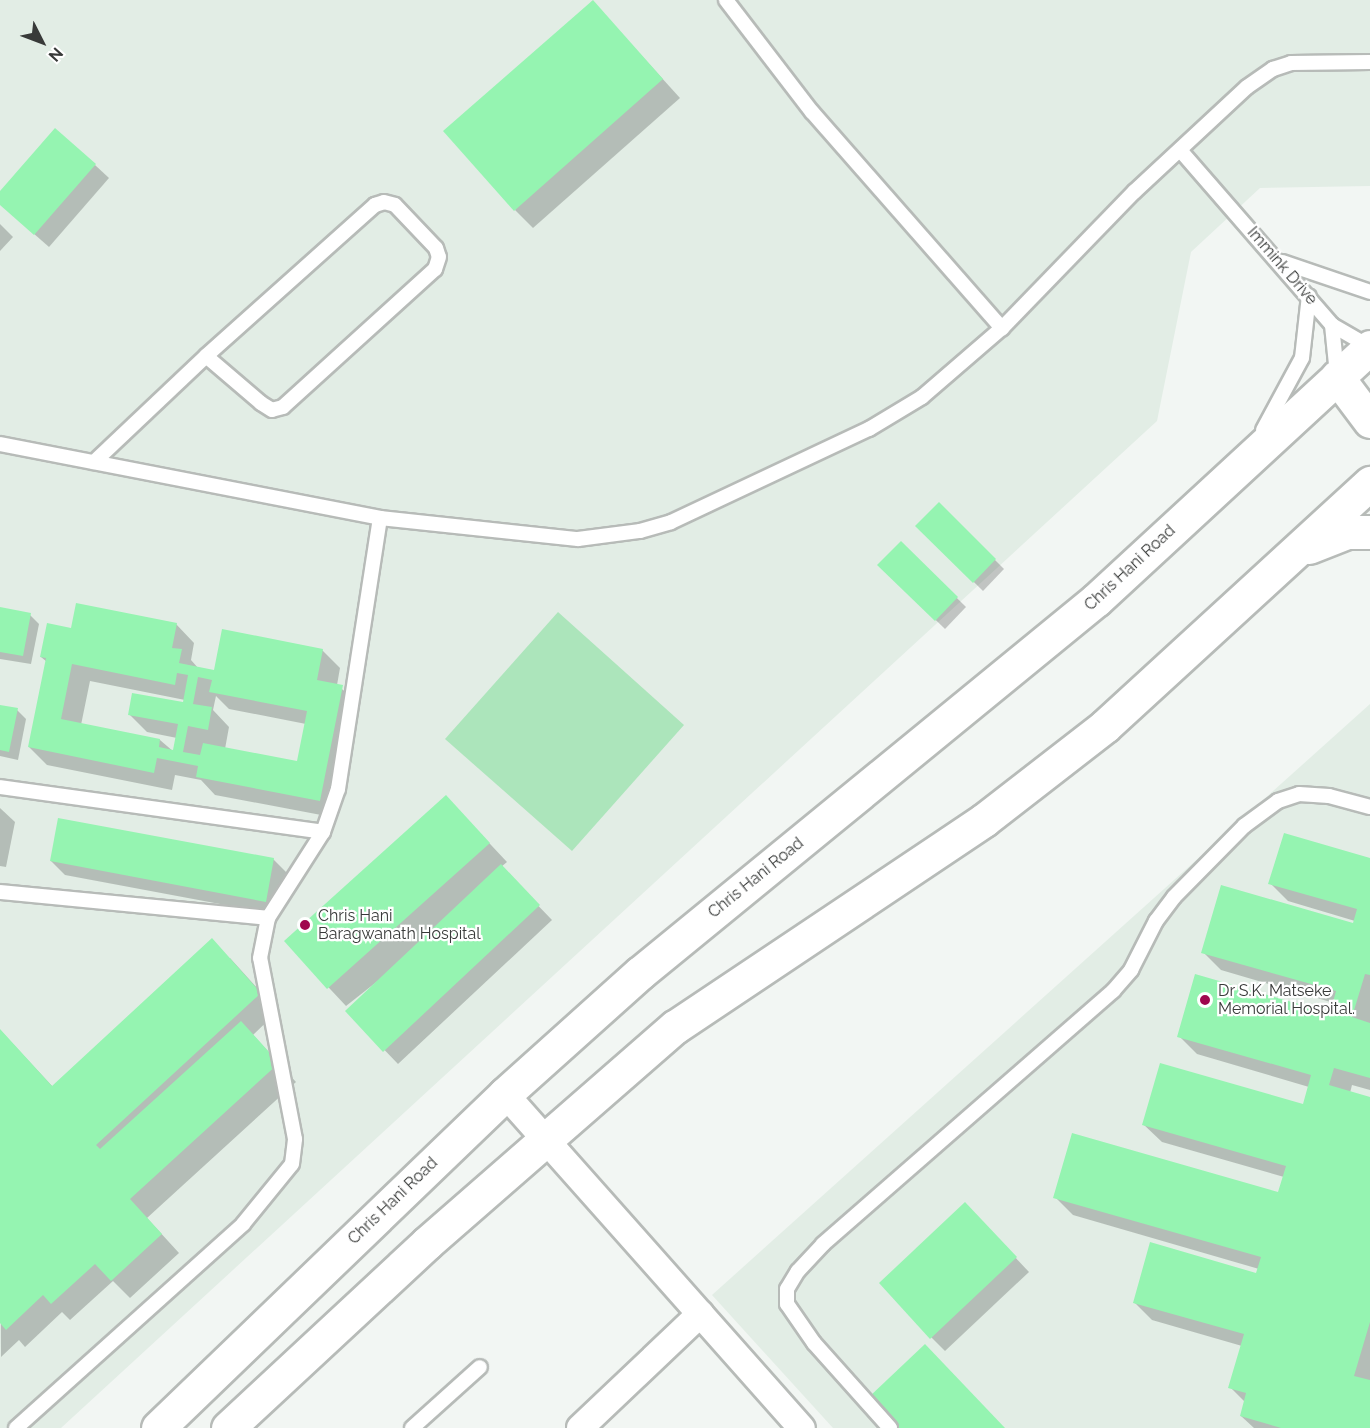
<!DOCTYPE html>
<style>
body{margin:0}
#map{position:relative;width:1370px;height:1428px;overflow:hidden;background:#f2f6f3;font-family:Raleway,sans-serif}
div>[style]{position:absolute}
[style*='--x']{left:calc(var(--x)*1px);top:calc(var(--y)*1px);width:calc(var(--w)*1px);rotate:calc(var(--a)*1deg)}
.built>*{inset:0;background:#e2ede5}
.green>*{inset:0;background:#ace5bb}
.shadow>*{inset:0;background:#0003}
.building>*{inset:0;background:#95f4b1}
.roads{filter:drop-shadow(2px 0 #b7bbb8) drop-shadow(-2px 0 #b7bbb8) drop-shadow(0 2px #b7bbb8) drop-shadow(0 -2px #b7bbb8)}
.lane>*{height:14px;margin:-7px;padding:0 7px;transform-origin:7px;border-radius:7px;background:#fff}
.street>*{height:26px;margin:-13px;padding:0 13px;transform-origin:13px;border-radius:13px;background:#fff}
.secondary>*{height:33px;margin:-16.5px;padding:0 16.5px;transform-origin:16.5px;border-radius:16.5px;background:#fff}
.dots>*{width:16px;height:16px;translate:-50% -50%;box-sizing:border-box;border:3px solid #fff;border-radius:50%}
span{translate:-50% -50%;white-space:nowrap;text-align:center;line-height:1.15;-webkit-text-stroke:4.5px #fff;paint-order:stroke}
.street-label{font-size:16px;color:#383a39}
.poi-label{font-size:16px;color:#383a39}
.left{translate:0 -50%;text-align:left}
.north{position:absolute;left:12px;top:12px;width:60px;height:60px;-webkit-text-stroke:4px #fff;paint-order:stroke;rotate:132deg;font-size:16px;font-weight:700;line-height:24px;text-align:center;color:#383a39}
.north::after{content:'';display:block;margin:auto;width:21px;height:27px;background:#383a39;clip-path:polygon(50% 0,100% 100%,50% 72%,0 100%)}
</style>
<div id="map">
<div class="built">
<div style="clip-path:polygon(0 0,1370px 0,1370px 186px,1260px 188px,1191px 252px,1157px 421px,61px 1428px,0 1428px)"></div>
<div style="clip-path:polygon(1370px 704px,1370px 1428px,833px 1428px,712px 1295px)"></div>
</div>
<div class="green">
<div style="clip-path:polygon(558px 612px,684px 725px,572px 851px,445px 739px)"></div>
</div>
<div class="shadow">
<div style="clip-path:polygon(592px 1px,680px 98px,533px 228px,515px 210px)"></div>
<div style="clip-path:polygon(95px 165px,109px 178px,49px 247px,0 204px,0 193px)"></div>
<div style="clip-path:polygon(0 224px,13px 237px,0 251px)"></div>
<div style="clip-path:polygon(939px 504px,1004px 569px,983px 591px,917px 526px)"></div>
<div style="clip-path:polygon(901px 543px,966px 607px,945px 629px,879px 565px)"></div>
<div style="clip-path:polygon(0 609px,30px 615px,39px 624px,31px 664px,0 659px)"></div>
<div style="clip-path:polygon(evenodd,176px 624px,194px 643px,191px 660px,199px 669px,215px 672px,322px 650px,340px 668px,337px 685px,360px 704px,337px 818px,215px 795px,201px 780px,175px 775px,172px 790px,47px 765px,29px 747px,47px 662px,41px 657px,72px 630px,176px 624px,90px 681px,185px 700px,184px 704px,129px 714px,147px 732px,177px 738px,174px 752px,160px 740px,81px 725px,90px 681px,176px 624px,216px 696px,229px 709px,306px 724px,298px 763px,225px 749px,229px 727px,213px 710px,216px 696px)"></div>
<div style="clip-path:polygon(0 706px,17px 710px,26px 719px,18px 760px,0 756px)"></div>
<div style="clip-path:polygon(446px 797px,507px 862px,501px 867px,552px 920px,398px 1064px,347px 1011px,379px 980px,346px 1006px,286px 942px)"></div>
<div style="clip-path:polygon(0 808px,15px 822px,6px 867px,0 866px)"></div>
<div style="clip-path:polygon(273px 859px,287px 873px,279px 915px,65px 875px,51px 861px)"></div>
<div style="clip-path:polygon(1370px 859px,1370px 1090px,1352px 1085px,1350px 1093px,1370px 1098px,1370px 1428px,1254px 1428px,1241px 1416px,1245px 1402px,1230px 1387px,1242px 1346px,1152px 1320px,1134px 1302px,1257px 1275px,1259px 1269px,1073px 1215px,1055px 1197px,1279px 1194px,1284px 1177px,1162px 1142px,1143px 1124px,1304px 1106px,1309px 1087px,1197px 1054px,1179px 1036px,1331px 1015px,1334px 1003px,1221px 970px,1203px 952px,1354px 925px,1355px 921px,1288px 901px,1270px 883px)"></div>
<div style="clip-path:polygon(230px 958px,278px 1011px,253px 1035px,296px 1082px,147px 1218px,179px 1253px,130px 1298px,113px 1281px,70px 1320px,62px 1312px,25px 1347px,19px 1340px,1px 1357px,0 1030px,53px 1087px)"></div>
<div style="clip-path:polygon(978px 1218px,1029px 1272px,945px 1351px,931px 1337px)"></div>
</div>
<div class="building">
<div style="clip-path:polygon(593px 0,663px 79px,514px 211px,443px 131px)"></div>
<div style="clip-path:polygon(55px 128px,96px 164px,34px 235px,0 205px,0 191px)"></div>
<div style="clip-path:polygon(939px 502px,996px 559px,973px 583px,915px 526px)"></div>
<div style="clip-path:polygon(901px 541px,958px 597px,935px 621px,877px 565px)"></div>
<div style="clip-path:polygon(evenodd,76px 603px,177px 623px,172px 648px,182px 649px,179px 663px,214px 670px,222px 629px,323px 649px,317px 680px,343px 685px,320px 801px,196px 777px,198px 766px,157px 758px,154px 773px,28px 747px,46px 658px,40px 657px,47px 623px,71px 628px,76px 603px,72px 664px,175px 685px,177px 673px,188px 675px,183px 702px,132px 693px,128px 715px,178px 724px,173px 750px,159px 747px,160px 739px,61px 719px,72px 664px,76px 603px,198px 677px,212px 680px,209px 692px,307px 711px,297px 761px,203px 743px,200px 755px,183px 752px,188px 726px,208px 730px,212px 707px,193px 704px,198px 677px)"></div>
<div style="clip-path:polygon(0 607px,31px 613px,23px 656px,0 652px)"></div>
<div style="clip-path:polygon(0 705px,18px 708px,9px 752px,0 750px)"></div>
<div style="clip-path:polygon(446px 795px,490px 843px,327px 989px,284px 941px)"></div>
<div style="clip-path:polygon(58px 818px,274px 858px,266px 902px,50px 861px)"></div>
<div style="clip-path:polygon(1284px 833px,1370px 858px,1370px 975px,1365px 974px,1352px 1017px,1370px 1023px,1370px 1078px,1334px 1068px,1329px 1085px,1370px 1097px,1370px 1322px,1354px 1376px,1370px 1380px,1370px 1428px,1281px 1428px,1240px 1416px,1246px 1393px,1228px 1388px,1244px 1334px,1133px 1303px,1150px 1242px,1256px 1273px,1261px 1257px,1053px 1198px,1072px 1133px,1278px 1192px,1286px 1166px,1142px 1125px,1160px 1063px,1303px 1104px,1311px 1075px,1177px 1037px,1195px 974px,1330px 1013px,1336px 991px,1201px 953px,1221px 885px,1353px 923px,1357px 909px,1268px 884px)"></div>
<div style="clip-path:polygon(501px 864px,540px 905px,383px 1052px,345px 1011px)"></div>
<div style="clip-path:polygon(212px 938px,261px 993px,96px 1145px,100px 1149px,241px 1021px,279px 1063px,130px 1199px,162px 1234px,111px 1281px,95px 1264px,51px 1304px,43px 1295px,6px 1330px,0 1323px,0 1029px,52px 1086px)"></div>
<div style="clip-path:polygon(965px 1202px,1017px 1257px,930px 1339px,879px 1283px)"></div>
<div style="clip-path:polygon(925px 1344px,1005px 1428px,899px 1428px,869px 1397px)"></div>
</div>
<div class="roads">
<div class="lane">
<div style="--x:726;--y:0;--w:141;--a:52.5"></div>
<div style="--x:812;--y:112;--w:288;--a:48.7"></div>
<div style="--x:1180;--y:150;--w:232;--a:49"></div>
<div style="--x:1332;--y:325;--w:44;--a:30.1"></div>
<div style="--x:1282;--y:262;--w:93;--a:18.8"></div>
<div style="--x:1332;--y:325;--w:49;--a:84.2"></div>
<div style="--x:1263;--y:430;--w:82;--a:-61.6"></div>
<div style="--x:1302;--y:358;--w:62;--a:-83.6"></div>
<div style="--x:0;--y:444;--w:387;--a:11"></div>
<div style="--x:380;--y:518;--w:199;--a:6.1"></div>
<div style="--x:578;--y:539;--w:63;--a:-7.4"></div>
<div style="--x:640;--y:531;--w:32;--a:-16"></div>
<div style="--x:671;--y:522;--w:219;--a:-25.2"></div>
<div style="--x:869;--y:429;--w:62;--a:-31.1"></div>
<div style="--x:922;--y:397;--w:106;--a:-40.8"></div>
<div style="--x:1002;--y:328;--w:190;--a:-45.9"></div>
<div style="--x:1134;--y:192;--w:154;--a:-42.9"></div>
<div style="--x:1247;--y:87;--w:32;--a:-35"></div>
<div style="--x:1273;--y:69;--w:19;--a:-18"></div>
<div style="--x:1291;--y:63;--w:79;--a:-0.7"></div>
<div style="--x:94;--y:462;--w:154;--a:-43.4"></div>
<div style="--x:206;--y:356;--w:227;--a:-41.8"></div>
<div style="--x:375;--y:205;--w:9;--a:-18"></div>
<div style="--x:384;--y:202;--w:11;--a:15"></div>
<div style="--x:395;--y:205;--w:59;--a:46.4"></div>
<div style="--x:436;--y:248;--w:9;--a:72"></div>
<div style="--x:439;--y:257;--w:13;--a:108"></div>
<div style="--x:435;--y:269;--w:205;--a:137.8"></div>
<div style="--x:283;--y:407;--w:11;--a:165"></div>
<div style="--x:272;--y:410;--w:13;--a:-148"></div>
<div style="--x:261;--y:403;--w:72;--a:-139.5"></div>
<div style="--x:0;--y:787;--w:326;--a:7.9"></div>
<div style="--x:0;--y:892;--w:269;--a:5.5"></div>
<div style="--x:16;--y:1428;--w:305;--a:-41.9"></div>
<div style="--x:243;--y:1224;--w:77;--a:-50.8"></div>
<div style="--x:292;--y:1164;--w:25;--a:-83"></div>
<div style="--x:295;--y:1139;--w:184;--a:-100.9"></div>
<div style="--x:260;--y:958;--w:41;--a:-78.7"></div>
<div style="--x:268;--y:918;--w:102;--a:-57.4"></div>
<div style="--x:323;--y:832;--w:46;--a:-70.8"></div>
<div style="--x:338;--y:789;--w:274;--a:-81.2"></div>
<div style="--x:412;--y:1428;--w:91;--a:-41.9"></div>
<div style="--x:890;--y:1428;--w:114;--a:-131.8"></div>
<div style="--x:814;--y:1343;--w:47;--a:-124.7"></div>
<div style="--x:787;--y:1304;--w:15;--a:-90"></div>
<div style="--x:787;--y:1289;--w:21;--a:-59"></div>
<div style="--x:798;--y:1271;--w:37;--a:-47"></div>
<div style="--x:823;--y:1244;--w:385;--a:-41.1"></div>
<div style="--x:1113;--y:991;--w:28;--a:-49"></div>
<div style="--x:1131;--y:970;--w:55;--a:-63"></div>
<div style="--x:1156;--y:921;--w:30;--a:-53"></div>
<div style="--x:1174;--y:897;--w:100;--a:-45.4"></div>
<div style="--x:1244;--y:826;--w:42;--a:-36.3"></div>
<div style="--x:1278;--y:801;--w:22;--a:-18"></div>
<div style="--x:1299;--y:794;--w:30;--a:4"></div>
<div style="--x:1329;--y:796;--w:42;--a:15"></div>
</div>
<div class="street">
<div style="--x:505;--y:1094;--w:447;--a:48.4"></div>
<div style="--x:580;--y:1428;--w:166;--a:-43.5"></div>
</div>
<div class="secondary">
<div style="--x:1337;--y:377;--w:55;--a:53.1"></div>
<div style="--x:1309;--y:547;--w:41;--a:-21.5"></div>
<div style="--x:1347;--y:532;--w:23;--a:0"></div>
<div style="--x:158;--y:1428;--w:482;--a:-43.9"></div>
<div style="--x:505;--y:1094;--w:181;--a:-41.9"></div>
<div style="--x:640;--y:973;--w:589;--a:-39.28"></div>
<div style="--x:1096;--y:600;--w:373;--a:-42.7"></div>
<div style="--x:228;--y:1428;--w:272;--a:-42.9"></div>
<div style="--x:427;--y:1243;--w:329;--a:-41.1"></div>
<div style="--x:675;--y:1027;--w:372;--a:-33.8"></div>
<div style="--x:984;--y:820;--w:153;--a:-37.8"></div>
<div style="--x:1105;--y:726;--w:360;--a:-42.5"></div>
</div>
</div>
<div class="dots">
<div style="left:305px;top:925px;background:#9f074e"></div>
<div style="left:1205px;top:1000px;background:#9f074e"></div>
</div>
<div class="street-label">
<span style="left:1282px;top:266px;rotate:49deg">Immink Drive</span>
<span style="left:1130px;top:568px;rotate:-43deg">Chris Hani Road</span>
<span style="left:756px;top:878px;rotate:-39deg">Chris Hani Road</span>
<span style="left:393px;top:1201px;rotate:-44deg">Chris Hani Road</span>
</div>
<div class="poi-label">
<span class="left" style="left:318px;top:925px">Chris Hani<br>Baragwanath Hospital</span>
<span class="left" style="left:1218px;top:1000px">Dr S.K. Matseke<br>Memorial Hospital.</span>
</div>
<div class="north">N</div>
</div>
